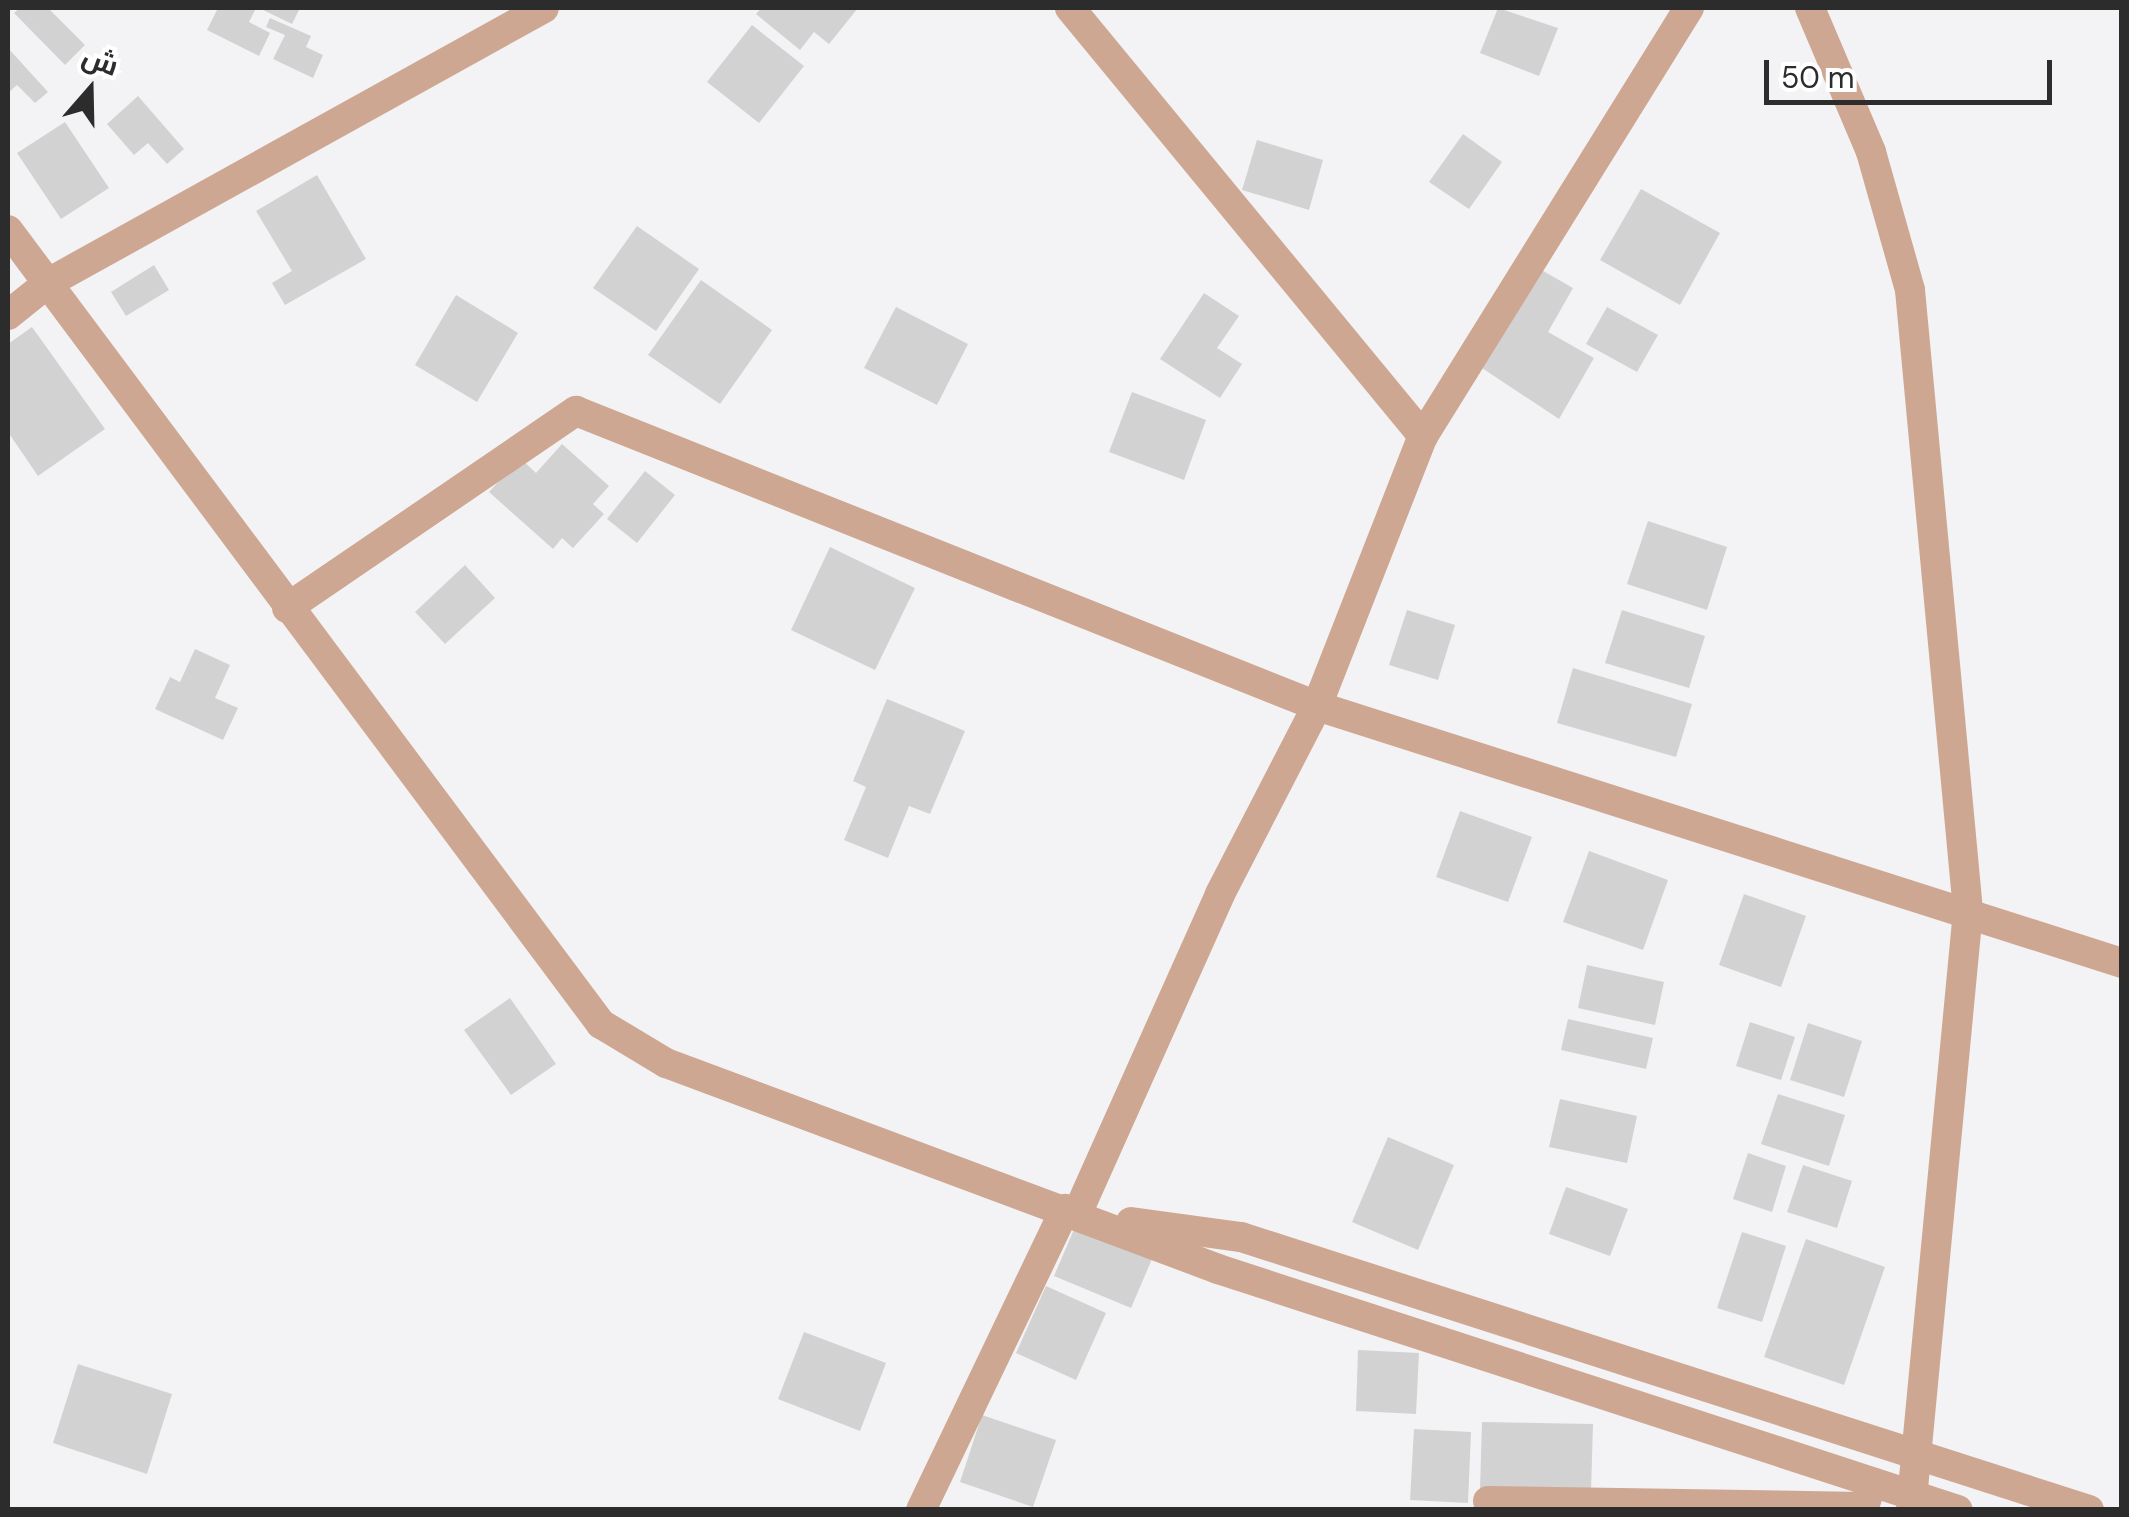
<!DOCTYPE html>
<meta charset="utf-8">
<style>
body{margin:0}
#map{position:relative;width:2129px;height:1517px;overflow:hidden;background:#f3f3f5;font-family:"DM Sans",Cairo,sans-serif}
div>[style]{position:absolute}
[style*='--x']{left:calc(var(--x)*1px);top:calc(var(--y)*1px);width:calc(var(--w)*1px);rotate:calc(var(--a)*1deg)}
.building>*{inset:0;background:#d3d2d3}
.minor>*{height:30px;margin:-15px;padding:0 15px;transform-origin:15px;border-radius:15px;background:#cea792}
.tertiary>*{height:30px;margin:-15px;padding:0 15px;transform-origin:15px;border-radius:15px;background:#cea792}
span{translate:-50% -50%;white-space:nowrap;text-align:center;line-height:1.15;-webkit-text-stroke:8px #fff;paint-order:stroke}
.frame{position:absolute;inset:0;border:10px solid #2c2c2d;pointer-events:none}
.north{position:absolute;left:40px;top:40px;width:100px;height:100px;-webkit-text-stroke:8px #fff;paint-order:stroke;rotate:20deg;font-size:28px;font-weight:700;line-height:40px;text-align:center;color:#2c2c2d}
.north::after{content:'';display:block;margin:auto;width:35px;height:45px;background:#2c2c2d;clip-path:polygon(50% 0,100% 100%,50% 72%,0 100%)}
.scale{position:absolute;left:1764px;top:60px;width:288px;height:45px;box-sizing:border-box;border:5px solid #2c2c2d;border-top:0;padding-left:12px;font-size:30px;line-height:35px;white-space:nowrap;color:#2c2c2d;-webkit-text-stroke:8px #fff;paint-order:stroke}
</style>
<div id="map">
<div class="building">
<div style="clip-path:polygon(20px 8px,48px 8px,85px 45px,65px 65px,14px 13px)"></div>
<div style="clip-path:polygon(218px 8px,256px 8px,249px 22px,270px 33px,259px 56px,207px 30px)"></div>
<div style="clip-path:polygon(259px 8px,300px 8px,292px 24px)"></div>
<div style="clip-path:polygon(761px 8px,858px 8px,829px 44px,814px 32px,800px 50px,756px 14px)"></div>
<div style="clip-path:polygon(1498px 8px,1558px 28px,1539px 76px,1480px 53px)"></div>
<div style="clip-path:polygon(270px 18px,311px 36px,306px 47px,323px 55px,313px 78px,273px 59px,285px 35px,266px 27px)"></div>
<div style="clip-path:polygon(752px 25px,804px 66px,759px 123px,707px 82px)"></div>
<div style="clip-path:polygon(8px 48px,48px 92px,35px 103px,17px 85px,8px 93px)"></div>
<div style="clip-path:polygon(138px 96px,184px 149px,167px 164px,148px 143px,134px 155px,107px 124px)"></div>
<div style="clip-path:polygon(65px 122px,109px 188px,61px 219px,17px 153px)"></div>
<div style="clip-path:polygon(1463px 134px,1502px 162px,1469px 209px,1429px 182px)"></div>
<div style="clip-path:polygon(1257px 140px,1323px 160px,1309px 210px,1242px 190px)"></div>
<div style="clip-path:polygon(317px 175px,366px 259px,285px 305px,272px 283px,292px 271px,256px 211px)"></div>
<div style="clip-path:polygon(1641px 189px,1720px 233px,1680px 305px,1600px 260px)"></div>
<div style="clip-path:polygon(637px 226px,699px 269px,656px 331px,593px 288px)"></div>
<div style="clip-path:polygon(154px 265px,169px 290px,126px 316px,111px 292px)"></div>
<div style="clip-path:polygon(1538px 268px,1573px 288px,1548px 332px,1594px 358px,1559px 419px,1482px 368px)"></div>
<div style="clip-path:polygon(701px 280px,772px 330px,720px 404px,648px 355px)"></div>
<div style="clip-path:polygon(1204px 293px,1239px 316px,1217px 348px,1242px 364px,1220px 398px,1160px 359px)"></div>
<div style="clip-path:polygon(456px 295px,518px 333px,477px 402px,415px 365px)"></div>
<div style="clip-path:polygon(896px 307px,968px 344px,937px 405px,864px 368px)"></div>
<div style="clip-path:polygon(1607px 307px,1658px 335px,1637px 372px,1586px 344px)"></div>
<div style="clip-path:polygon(32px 327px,105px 429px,38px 476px,8px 432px,8px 344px)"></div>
<div style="clip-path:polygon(1132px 392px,1206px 420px,1184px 480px,1109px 452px)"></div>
<div style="clip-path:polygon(562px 444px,609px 486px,593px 504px,604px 514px,573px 548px,562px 538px,553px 549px,489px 492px,520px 458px,536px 473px)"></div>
<div style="clip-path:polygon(645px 471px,675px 495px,637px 543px,607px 519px)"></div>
<div style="clip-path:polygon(1648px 521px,1727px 547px,1707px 610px,1627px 584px)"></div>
<div style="clip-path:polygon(830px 547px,915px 588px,875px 670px,791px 630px)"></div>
<div style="clip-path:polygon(465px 565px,495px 598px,445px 644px,415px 612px)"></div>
<div style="clip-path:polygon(1407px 610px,1455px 625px,1438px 680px,1389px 665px)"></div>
<div style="clip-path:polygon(1622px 610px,1705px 636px,1689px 688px,1605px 663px)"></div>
<div style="clip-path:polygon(195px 649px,230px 665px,215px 698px,238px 708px,223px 740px,155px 709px,170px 677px,180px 682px)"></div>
<div style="clip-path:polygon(1573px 668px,1692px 704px,1676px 757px,1557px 723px)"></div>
<div style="clip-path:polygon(887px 699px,965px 731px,930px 814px,909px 806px,888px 858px,844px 840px,866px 787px,853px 781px)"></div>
<div style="clip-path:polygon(1460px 811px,1532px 837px,1508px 902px,1436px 877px)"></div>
<div style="clip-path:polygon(1589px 851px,1668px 880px,1643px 950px,1563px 922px)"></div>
<div style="clip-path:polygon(1744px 894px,1806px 916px,1781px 987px,1719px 965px)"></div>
<div style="clip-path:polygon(1587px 965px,1664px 982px,1655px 1025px,1578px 1008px)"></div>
<div style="clip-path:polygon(510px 998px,556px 1064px,511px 1095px,464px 1030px)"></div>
<div style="clip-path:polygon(1568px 1019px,1653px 1038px,1646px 1069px,1561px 1050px)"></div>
<div style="clip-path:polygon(1750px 1022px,1795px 1037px,1781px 1080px,1736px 1066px)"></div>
<div style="clip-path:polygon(1808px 1023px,1862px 1041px,1844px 1097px,1790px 1080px)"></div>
<div style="clip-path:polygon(1778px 1094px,1845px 1115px,1829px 1166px,1761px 1144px)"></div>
<div style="clip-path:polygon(1560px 1099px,1637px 1116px,1627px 1163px,1549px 1147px)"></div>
<div style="clip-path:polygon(1388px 1137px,1454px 1165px,1418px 1250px,1352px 1222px)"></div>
<div style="clip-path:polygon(1748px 1153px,1786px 1166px,1772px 1212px,1733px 1199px)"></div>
<div style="clip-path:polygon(1803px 1165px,1852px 1181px,1837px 1228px,1787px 1212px)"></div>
<div style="clip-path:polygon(1566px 1187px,1628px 1209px,1610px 1256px,1549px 1234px)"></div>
<div style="clip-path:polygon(1075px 1227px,1152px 1259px,1131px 1308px,1054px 1276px)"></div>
<div style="clip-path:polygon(1742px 1232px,1786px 1246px,1762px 1322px,1717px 1308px)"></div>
<div style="clip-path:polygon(1806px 1239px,1885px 1267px,1844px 1385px,1764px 1357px)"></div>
<div style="clip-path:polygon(1046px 1286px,1106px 1313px,1076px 1380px,1016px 1353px)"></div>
<div style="clip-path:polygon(804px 1332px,886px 1363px,860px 1431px,778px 1399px)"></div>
<div style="clip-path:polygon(1358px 1350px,1419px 1353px,1416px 1414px,1356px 1411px)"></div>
<div style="clip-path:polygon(78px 1364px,172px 1394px,147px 1474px,53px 1443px)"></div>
<div style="clip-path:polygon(982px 1415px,1056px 1440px,1033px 1507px,960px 1482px)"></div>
<div style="clip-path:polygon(1482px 1422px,1593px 1424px,1591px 1492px,1480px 1489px)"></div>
<div style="clip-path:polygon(1414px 1429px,1471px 1432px,1468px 1503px,1410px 1500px)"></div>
</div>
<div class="minor">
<div style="--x:1070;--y:8;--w:555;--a:50.49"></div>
<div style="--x:1810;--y:8;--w:156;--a:67"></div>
<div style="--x:1871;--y:152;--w:143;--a:74.2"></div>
<div style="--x:1910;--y:290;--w:624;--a:84.66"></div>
<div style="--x:1968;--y:911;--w:602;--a:95.44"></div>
<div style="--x:8;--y:315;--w:51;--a:-38.7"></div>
<div style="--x:48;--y:283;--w:567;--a:-29.01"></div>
<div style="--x:287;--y:608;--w:350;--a:-34.3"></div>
<div style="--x:576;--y:411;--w:798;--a:21.71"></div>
<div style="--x:1317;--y:706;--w:845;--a:17.71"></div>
<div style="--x:1077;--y:1214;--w:350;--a:-65.9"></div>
<div style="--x:1220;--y:894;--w:212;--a:-62.7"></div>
<div style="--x:1317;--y:706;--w:290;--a:-68.6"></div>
<div style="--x:1423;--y:436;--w:504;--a:-58.14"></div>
<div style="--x:1488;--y:1501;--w:376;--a:0.9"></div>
<div style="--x:1864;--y:1507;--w:26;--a:-72"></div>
<div style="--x:921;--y:1510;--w:334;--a:-64.4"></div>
</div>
<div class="tertiary">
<div style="--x:8;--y:230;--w:991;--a:53.25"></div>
<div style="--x:601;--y:1024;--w:76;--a:31"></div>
<div style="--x:666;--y:1063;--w:589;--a:20.46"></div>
<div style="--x:1218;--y:1269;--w:778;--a:18.04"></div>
<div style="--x:1131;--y:1222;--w:111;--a:7.8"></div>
<div style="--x:1241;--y:1237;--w:891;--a:17.85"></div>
</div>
<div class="frame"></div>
<div class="north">ش</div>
<div class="scale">50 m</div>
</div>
